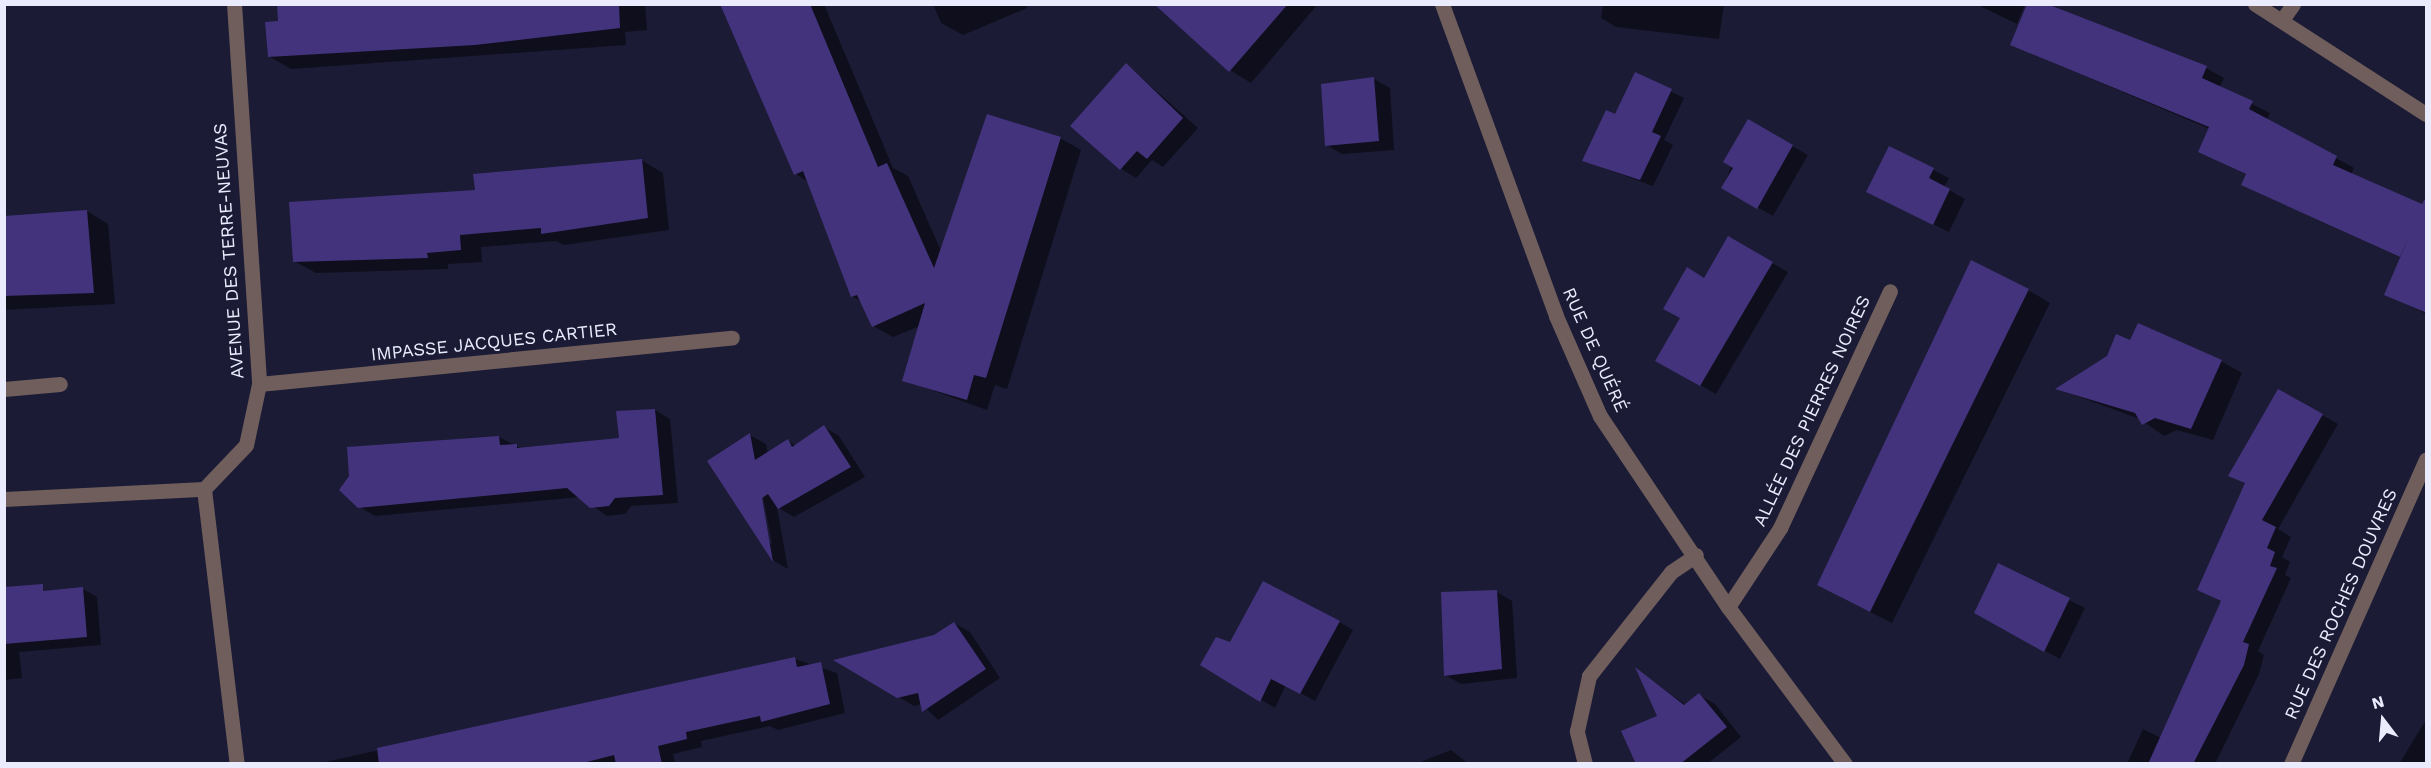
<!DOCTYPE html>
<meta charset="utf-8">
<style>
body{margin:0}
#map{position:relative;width:2431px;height:768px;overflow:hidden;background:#1b1b35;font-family:"Work Sans",sans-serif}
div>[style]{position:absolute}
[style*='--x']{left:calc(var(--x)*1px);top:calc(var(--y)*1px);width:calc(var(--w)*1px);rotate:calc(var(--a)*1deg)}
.shadow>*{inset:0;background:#0007}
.building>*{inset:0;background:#43337c}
.service>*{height:15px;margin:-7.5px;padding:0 7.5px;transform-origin:7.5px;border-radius:7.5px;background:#6f5e5c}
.minor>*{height:15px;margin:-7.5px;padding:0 7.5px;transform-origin:7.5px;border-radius:7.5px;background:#6f5e5c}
span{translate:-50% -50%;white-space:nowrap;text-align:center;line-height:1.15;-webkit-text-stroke:5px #1b1b35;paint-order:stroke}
.street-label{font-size:18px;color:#eaecfe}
.frame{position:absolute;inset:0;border:6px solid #eaecfe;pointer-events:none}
.north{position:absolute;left:2353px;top:690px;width:60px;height:60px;-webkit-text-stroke:4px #1b1b35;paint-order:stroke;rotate:344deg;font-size:16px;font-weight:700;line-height:24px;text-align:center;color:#eaecfe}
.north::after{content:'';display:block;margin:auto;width:21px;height:27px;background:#eaecfe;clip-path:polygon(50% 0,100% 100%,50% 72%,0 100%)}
</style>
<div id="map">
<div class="shadow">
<div style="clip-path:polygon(278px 4px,645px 4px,647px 30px,625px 32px,626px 45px,291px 69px,270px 57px,280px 22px)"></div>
<div style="clip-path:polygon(724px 4px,824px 4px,893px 168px,908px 176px,941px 251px,1060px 138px,1081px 150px,1007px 389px,995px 385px,987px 410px,904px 380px,920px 326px,893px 337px,873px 326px,862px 302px,852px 296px,808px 182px,796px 174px)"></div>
<div style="clip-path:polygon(933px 4px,1026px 4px,1027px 8px,963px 35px,941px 23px)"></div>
<div style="clip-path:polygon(1181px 4px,1318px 4px,1251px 83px,1230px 70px)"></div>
<div style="clip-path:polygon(1603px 4px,1724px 4px,1719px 39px,1616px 27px,1601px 18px)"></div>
<div style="clip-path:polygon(1976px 4px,2025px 4px,2017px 24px)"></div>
<div style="clip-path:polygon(2011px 45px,2206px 68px,2224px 78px,2219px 88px,2270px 113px,2267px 120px,2354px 168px,2351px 175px,2426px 212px,2426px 314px,2386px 294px,2401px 258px,2242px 185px,2247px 175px,2200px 151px,2210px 129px)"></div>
<div style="clip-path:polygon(1127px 65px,1198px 128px,1163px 167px,1152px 160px,1136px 178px,1121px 169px)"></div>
<div style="clip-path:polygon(1636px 74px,1684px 98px,1664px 140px,1673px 145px,1653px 186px,1584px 161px,1615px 116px)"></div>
<div style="clip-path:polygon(1374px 79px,1390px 88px,1394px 150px,1342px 154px,1326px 145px)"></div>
<div style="clip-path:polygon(1749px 121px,1808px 155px,1773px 216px,1723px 188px)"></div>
<div style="clip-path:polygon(1890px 148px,1949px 178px,1944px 187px,1965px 199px,1949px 232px,1868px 192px)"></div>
<div style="clip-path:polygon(641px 160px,663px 173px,669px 230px,564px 245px,556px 241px,481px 247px,482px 262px,448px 264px,448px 269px,316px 273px,294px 261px)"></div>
<div style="clip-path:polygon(87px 211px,108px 224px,115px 304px,4px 310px,4px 217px)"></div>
<div style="clip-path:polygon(1729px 238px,1788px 272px,1716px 394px,1657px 360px)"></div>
<div style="clip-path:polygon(2028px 290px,2050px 303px,1892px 623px,1840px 597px)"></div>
<div style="clip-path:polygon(2131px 342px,2221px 361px,2242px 373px,2213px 440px,2177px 430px,2164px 436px,2140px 419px,2058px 389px)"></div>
<div style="clip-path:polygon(655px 410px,670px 419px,678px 503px,631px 506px,625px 514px,607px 516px,580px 497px,375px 516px,358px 506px,499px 437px,523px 449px,620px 439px)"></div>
<div style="clip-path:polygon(2322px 415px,2338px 424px,2278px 529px,2291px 537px,2282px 557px,2290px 562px,2285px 575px,2291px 578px,2258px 651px,2264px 655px,2259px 674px,2215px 764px,2127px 764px,2143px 729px,2161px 738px,2222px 602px,2199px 590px,2246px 484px,2231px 475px)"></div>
<div style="clip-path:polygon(evenodd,824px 427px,839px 436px,865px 477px,794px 517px,777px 507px,788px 569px,774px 561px,709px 461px,750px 435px,766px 444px,768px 454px,788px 441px,796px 446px,824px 427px,759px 491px,762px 491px,772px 545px,768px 541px,759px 491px)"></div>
<div style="clip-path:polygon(1998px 565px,2085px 608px,2060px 659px,1992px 622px)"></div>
<div style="clip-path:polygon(83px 589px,97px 597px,101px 645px,19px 652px,22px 678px,4px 680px,4px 628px)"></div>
<div style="clip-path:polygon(1497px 592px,1512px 601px,1517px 678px,1461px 684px,1445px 675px)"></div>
<div style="clip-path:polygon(1339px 622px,1353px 630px,1315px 701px,1286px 685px,1275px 708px,1202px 665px,1230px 644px)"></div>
<div style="clip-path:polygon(954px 623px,970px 632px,1000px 678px,938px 720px,922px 704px,914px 706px,837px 661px,934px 637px)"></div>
<div style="clip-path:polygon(795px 659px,837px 673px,845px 713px,778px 730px,770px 726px,701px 741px,702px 747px,673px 754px,675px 764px,316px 764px)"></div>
<div style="clip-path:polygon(1638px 671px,1686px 705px,1699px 695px,1715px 704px,1741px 737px,1707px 764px,1649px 764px,1659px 717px)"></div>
<div style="clip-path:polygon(2426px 720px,2426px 764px,2399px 764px)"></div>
<div style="clip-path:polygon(1451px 750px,1469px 764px,1415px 764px)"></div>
</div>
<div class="building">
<div style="clip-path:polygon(277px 4px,619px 4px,620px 28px,475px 45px,268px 57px,265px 22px,278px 21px)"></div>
<div style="clip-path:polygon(720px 4px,810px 4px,878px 167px,887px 163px,934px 268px,987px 114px,1061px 137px,986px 378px,974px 375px,967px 400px,902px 381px,925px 303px,872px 327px,857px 295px,851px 297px,803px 171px,794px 175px)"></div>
<div style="clip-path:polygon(1154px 4px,1288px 4px,1229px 72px)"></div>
<div style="clip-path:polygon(2027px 4px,2047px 4px,2207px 66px,2202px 78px,2253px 101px,2249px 109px,2337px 156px,2333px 165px,2422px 204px,2427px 196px,2427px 313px,2384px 295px,2411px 232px,2400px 257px,2241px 185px,2246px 174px,2198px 152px,2209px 127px,2010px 45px)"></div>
<div style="clip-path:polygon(1126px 63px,1183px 118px,1147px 159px,1137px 151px,1120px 170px,1070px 126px)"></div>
<div style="clip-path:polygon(1635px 72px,1672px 89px,1652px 132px,1661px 136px,1640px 180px,1582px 161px,1606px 110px,1615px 114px)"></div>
<div style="clip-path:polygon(1374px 77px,1379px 141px,1325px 146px,1321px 84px)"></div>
<div style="clip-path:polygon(1748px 119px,1793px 145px,1757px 209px,1721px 188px,1733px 168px,1723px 162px)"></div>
<div style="clip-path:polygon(1889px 146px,1934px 168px,1929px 178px,1950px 189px,1933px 225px,1866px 192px)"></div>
<div style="clip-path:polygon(642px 159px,648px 218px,541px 234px,541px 228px,460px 235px,461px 250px,427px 253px,428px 258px,293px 262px,289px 202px,475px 190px,473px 174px)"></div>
<div style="clip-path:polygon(87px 210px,94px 293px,4px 296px,4px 216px)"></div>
<div style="clip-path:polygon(1728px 236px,1773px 262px,1700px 386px,1655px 361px,1680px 318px,1663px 309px,1687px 267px,1704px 278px)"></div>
<div style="clip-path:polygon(1971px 260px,2029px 289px,1870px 612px,1817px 585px)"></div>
<div style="clip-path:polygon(2138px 323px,2222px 360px,2191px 429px,2155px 418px,2142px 425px,2135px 413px,2055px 389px,2107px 356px,2116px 334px,2130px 340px)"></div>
<div style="clip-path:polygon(2278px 389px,2323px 414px,2262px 520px,2276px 527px,2267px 548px,2275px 552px,2270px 566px,2277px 568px,2243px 642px,2249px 644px,2244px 665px,2193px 764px,2148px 764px,2221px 601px,2197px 590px,2245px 483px,2228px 476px)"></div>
<div style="clip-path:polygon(655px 409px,663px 495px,615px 498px,609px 506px,590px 508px,567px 488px,358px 508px,339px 490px,349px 476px,347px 447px,499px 436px,500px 445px,517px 444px,517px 448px,619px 438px,616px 411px)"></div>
<div style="clip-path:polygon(824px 425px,851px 467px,778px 509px,768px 494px,762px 498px,773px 562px,707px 461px,750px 433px,755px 460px,788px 439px,792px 447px)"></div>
<div style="clip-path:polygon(1998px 563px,2070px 598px,2044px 652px,1974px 613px)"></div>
<div style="clip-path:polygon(1263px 581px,1340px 621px,1300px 694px,1271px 679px,1260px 702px,1200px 665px,1216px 637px,1230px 642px)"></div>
<div style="clip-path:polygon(43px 584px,43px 591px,83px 587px,87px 637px,4px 644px,4px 587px)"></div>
<div style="clip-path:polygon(1497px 590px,1502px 669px,1444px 676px,1441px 592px)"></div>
<div style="clip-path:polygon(954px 622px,986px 669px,922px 712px,918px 693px,897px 698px,833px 660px,934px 635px)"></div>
<div style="clip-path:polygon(795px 657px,797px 667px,821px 662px,830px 704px,761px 722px,760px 716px,686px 732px,687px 739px,658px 746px,662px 764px,616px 764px,614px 755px,579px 764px,379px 764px,377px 748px)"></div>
<div style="clip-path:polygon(1635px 667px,1684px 705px,1699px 693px,1727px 727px,1680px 764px,1636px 764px,1621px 731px,1657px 716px)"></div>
</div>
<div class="service">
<div style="--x:4;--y:389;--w:56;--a:-5.1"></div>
</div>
<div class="minor">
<div style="--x:234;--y:4;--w:381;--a:86.2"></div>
<div style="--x:259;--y:384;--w:62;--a:102"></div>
<div style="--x:246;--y:445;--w:61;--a:133.7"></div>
<div style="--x:204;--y:489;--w:277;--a:83.2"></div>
<div style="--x:1442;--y:4;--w:332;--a:69.9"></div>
<div style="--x:1556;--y:316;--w:109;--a:66.3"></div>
<div style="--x:1600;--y:416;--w:230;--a:56.2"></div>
<div style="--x:1728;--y:607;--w:196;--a:53.3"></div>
<div style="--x:2255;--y:4;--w:203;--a:32.8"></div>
<div style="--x:2282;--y:20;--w:19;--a:-55"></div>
<div style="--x:259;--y:384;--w:475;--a:-5.6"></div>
<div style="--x:4;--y:499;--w:200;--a:-2.9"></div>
<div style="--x:1728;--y:607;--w:95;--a:-56.6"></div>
<div style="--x:1780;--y:528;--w:261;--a:-65.1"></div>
<div style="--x:1585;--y:764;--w:34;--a:-104"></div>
<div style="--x:1577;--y:731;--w:56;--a:-77.7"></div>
<div style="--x:1589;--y:676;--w:132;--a:-51.7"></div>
<div style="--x:1671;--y:572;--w:30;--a:-34"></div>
<div style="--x:2291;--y:764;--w:333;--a:-66.1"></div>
</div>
<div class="street-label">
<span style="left:229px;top:251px;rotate:-94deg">AVENUE DES TERRE-NEUVAS</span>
<span style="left:494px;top:342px;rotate:-6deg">IMPASSE JACQUES CARTIER</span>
<span style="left:1595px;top:350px;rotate:66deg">RUE DE QUÉRÉ</span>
<span style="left:1812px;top:411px;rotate:-65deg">ALLÉE DES PIERRES NOIRES</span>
<span style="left:2341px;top:604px;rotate:-66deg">RUE DES ROCHES DOUVRES</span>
</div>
<div class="frame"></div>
<div class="north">N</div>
</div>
